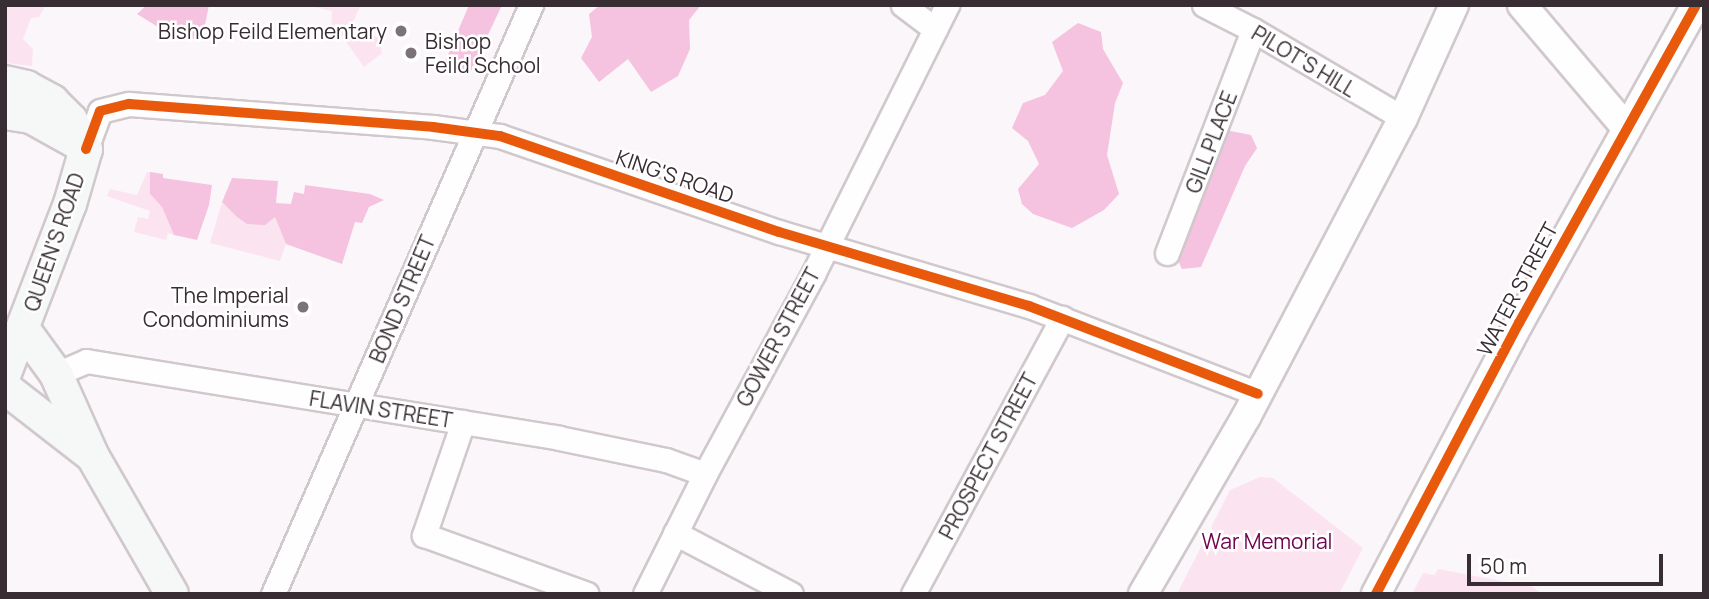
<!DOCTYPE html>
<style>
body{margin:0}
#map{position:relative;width:1709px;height:599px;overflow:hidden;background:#fbf6f9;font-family:Manrope,sans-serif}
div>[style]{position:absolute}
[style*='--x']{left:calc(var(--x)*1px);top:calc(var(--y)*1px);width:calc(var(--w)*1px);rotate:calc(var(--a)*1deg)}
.green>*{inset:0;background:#fbe4f0}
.forest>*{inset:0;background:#f5c2df}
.roads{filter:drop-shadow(2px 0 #d0c8cc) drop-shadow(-2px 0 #d0c8cc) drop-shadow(0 2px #d0c8cc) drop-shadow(0 -2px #d0c8cc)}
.minor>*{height:23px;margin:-11.5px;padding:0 11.5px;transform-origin:11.5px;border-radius:11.5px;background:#fefefe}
.tertiary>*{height:28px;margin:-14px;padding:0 14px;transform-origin:14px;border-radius:14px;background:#fefefe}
.secondary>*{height:32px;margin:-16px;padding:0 16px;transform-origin:16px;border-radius:16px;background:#f5f8f6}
.cycleway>*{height:10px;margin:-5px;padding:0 5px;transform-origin:5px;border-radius:5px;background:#e8590c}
.dots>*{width:19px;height:19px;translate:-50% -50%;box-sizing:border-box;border:4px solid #fff;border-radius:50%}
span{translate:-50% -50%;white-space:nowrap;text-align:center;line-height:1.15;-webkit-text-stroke:5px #fff;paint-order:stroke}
.poi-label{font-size:21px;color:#372d33}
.right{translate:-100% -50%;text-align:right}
.left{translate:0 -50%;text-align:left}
.street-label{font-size:21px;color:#372d33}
.park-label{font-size:21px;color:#6f0450}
.frame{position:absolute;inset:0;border:7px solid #372d33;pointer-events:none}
.scale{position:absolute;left:1467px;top:554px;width:196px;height:32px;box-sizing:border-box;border:4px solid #372d33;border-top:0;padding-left:9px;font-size:21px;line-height:24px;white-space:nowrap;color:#372d33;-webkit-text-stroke:5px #fff;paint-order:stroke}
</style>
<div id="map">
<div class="green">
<div style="clip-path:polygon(5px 5px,46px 5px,39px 17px,31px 18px,23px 39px,33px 49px,32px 66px,5px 63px)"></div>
<div style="clip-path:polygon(306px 5px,361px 5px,352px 24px,378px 38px,382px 53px,364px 67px,342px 36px,331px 35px,332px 11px)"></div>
<div style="clip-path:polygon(147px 172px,150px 172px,150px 194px,162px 207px,174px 235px,168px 233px,166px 240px,134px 232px,138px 217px,148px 219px,150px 211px,107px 196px,110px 189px,137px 195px)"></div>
<div style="clip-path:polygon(222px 202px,237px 217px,275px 217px,286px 244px,280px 261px,210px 243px)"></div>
<div style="clip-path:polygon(1260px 477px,1273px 478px,1363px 548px,1339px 594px,1177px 594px,1230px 490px)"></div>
<div style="clip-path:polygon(1438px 569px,1533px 587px,1542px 594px,1412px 594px,1423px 573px,1435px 575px)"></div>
</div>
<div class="forest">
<div style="clip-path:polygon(147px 5px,209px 5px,202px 40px,173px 36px,137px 14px)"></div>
<div style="clip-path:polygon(469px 5px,502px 5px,469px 75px,444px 64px)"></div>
<div style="clip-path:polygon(600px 5px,701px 5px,689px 20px,690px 49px,678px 76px,651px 92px,628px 59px,599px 82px,581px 58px,592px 37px,589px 14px)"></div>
<div style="clip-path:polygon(1078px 23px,1101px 32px,1103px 49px,1123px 83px,1115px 103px,1107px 155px,1119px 194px,1104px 210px,1072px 228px,1033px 214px,1022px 204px,1018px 189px,1039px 164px,1028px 141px,1012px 128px,1023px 103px,1045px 95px,1063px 71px,1052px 42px)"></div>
<div style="clip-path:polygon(1225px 130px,1251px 135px,1257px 148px,1245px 166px,1201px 267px,1182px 269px,1176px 256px)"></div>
<div style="clip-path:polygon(150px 172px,163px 174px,163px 178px,212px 185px,209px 205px,197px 240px,174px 235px,162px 207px,150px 194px)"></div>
<div style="clip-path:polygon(232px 178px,278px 181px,276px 203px,291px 204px,294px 192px,304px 194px,305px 185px,370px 194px,384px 200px,369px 207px,362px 223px,355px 222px,342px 264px,286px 244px,275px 217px,265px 225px,247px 224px,237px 217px,222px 202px)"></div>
</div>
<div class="roads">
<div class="minor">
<div style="--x:903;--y:5;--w:40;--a:37"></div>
<div style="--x:1204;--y:5;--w:55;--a:27"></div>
<div style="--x:1253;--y:30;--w:174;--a:30.4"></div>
<div style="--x:86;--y:149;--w:40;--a:-69.8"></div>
<div style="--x:100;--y:111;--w:30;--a:-14"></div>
<div style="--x:129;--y:104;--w:305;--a:4.3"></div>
<div style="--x:433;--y:127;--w:68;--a:7.7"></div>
<div style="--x:500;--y:136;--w:295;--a:19"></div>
<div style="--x:779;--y:232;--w:261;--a:16.5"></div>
<div style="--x:1029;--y:306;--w:245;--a:21"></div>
<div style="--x:1167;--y:253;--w:239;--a:-68.9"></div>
<div style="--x:56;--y:374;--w:33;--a:-23"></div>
<div style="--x:86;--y:361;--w:479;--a:9.2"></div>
<div style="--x:559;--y:438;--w:109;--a:11.6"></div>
<div style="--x:666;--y:460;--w:41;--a:19.7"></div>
<div style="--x:463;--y:422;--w:120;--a:109"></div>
<div style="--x:424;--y:535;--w:173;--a:19.9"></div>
<div style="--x:675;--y:533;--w:131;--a:27.7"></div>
<div style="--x:273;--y:594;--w:643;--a:-66.35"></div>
<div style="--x:645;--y:594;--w:134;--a:-63.4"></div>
<div style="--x:705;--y:474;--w:227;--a:-61.6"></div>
<div style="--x:813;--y:274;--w:301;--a:-63.5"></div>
<div style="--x:913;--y:594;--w:314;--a:-61.6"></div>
</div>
<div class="tertiary">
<div style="--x:1522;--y:5;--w:162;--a:49.7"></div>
<div style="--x:1143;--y:594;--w:205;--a:-59.8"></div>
<div style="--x:1246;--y:417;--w:338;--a:-62.3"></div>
<div style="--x:1403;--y:118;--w:124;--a:-65.7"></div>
<div style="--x:1376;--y:594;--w:306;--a:-62.2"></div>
<div style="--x:1519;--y:323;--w:364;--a:-60.9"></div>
</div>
<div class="secondary">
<div style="--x:5;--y:82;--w:22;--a:13"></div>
<div style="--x:26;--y:87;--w:30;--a:28"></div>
<div style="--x:52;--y:101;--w:27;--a:45"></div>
<div style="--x:71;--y:120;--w:33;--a:63"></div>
<div style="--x:5;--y:113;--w:26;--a:9"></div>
<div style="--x:31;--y:117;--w:51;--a:29.1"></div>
<div style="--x:24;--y:330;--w:54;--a:54"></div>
<div style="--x:56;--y:374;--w:89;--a:66"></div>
<div style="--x:92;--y:455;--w:160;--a:60.1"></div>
<div style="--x:5;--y:373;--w:181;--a:-69"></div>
<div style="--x:70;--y:204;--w:57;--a:-73.8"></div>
<div style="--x:5;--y:388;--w:108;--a:37.8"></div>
</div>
</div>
<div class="cycleway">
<div style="--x:86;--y:149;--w:40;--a:-69.8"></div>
<div style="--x:100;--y:111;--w:30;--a:-14"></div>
<div style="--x:129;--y:104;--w:305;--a:4.3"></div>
<div style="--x:433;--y:127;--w:68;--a:7.7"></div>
<div style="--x:500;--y:136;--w:295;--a:19"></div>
<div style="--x:779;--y:232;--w:261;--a:16.5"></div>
<div style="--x:1029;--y:306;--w:245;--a:21"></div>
<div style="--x:1376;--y:594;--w:306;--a:-62.2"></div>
<div style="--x:1519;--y:323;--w:364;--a:-60.9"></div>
</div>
<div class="dots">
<div style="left:401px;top:31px;background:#7c7378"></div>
<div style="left:411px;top:53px;background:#7c7378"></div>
<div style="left:303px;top:307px;background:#7c7378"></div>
</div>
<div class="poi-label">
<span class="right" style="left:387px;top:31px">Bishop Feild Elementary</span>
<span class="left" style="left:425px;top:53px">Bishop<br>Feild School</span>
<span class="right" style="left:289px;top:307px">The Imperial<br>Condominiums</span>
</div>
<div class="street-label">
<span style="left:1304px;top:61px;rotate:31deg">PILOT'S HILL</span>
<span style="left:1211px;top:142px;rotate:-69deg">GILL PLACE</span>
<span style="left:675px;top:176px;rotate:19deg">KING'S ROAD</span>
<span style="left:54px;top:242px;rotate:-71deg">QUEEN'S ROAD</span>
<span style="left:1517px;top:289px;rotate:-62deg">WATER STREET</span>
<span style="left:402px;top:299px;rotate:-67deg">BOND STREET</span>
<span style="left:778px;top:337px;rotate:-62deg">GOWER STREET</span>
<span style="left:381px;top:409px;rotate:9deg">FLAVIN STREET</span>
<span style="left:988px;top:456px;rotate:-62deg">PROSPECT STREET</span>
</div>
<div class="park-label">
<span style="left:1267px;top:541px">War Memorial</span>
</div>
<div class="frame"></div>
<div class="scale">50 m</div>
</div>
